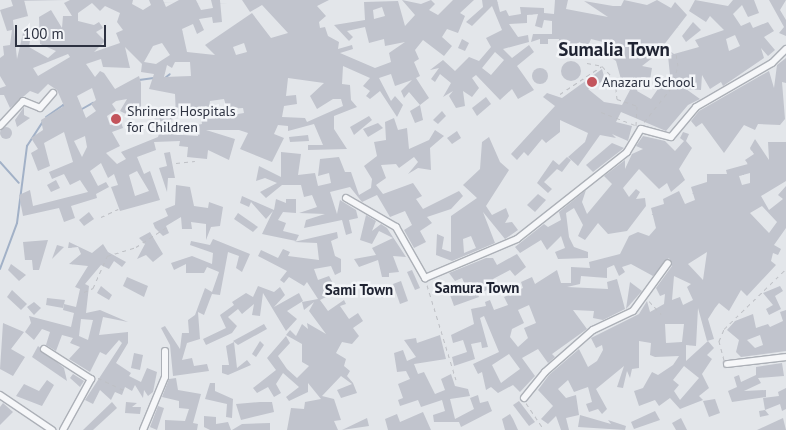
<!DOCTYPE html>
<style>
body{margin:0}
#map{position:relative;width:786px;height:430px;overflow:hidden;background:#e3e6ea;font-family:"PT Sans",sans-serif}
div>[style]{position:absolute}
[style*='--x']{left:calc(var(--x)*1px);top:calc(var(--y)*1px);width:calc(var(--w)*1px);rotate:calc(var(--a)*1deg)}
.stream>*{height:2px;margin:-1px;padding:0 1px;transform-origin:1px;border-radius:1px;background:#a2b1c7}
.building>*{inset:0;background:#c1c4cd}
.round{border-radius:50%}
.path>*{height:1px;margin-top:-0.5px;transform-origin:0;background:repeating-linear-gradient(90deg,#bec0c5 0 4px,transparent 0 8px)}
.roads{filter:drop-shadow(1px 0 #acb0b7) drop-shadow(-1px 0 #acb0b7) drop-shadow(0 1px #acb0b7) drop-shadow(0 -1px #acb0b7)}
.minor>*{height:6px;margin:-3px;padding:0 3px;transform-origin:3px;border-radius:3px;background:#f6f7f9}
.dots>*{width:14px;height:14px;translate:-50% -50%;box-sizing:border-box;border:2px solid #f3f5f8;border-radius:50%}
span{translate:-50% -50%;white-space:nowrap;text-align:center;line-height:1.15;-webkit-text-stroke:5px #f3f5f8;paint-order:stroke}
.poi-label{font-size:14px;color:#2d3241}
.left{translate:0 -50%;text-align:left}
.neighbourhood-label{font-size:15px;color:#1f2332;font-weight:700}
.district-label{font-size:19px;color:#1f2332;font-weight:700}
.scale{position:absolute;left:15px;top:25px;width:91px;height:22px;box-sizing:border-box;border:2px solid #2d3241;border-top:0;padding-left:6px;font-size:15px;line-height:18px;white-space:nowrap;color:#2d3241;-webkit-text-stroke:4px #f3f5f8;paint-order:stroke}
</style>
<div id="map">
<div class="stream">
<div style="--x:165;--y:78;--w:6;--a:-39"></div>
<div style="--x:139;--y:80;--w:15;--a:-8"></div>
<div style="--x:82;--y:109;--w:13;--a:-29"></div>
<div style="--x:46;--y:117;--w:21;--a:-35"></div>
<div style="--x:63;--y:105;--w:4;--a:56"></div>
<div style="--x:0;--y:162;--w:28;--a:48"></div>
<div style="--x:0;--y:269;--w:49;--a:-69.7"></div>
<div style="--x:17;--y:223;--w:78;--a:-82.6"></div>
<div style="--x:27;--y:146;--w:30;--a:-57"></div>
</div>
<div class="building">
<div style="clip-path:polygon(evenodd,11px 0,24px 0,28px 16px,13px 20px,17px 59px,23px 33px,31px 34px,29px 47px,48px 58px,56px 51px,40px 44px,39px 17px,51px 10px,62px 28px,63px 16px,72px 16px,64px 3px,70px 0,133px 0,132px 4px,143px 10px,151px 5px,149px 0,163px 0,166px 7px,179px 0,196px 0,201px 10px,213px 8px,211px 0,220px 0,222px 22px,213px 23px,212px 17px,199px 19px,204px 30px,197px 34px,193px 24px,182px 29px,187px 52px,215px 55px,205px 45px,252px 13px,271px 38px,288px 33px,262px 5px,250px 12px,242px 0,329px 0,317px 6px,326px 16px,319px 22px,320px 28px,325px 27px,328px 36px,339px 42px,338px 49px,352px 45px,353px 49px,340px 53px,375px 68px,391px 62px,389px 53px,405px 42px,385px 46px,384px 39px,369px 43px,365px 27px,347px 31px,353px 37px,349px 41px,334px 25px,365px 20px,364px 2px,398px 1px,405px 26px,415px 15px,402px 0,421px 4px,431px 0,435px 4px,429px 10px,438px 15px,453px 0,474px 0,460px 13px,465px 16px,458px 33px,447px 29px,442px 37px,452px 46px,444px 56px,423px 40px,415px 50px,419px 59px,414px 62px,420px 76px,416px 78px,429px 98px,420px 105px,409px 92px,404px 98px,401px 91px,412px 80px,395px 86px,391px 74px,379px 78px,391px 101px,395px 96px,403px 105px,397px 117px,380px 91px,370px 99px,366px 96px,370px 91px,363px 86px,370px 78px,343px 66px,342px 84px,350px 85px,351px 100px,357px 107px,334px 116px,334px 129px,347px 149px,308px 150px,308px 145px,323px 145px,314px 124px,288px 131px,288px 126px,278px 125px,274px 134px,284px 138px,272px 162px,240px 149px,248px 133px,239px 130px,206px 130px,235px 139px,229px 160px,208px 150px,207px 159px,187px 157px,188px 147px,179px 146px,180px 141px,154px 142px,156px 150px,137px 157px,144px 174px,150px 171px,160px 200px,120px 211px,111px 187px,118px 185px,114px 174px,108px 178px,101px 163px,90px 171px,98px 186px,106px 182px,109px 187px,96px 194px,97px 198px,71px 206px,75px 218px,64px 222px,59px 208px,23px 216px,19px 195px,30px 190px,33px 206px,88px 192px,80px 180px,70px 185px,64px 174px,52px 179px,49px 172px,73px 162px,64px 132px,44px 143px,50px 166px,38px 171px,31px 153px,38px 149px,31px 138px,43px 130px,41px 120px,64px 106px,57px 90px,48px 84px,38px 94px,30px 91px,10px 108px,4px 95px,0 95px,0 88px,6px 86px,0 76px,0 58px,4px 55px,3px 46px,10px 45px,12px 30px,7px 31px,0 10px,13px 6px,11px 0,92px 3px,100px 11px,105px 6px,120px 13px,117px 22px,123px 30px,116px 33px,120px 43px,94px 52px,105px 41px,96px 32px,103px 28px,99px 22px,94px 25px,78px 21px,78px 13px,92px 3px,11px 0,382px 7px,385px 16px,374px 19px,373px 10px,382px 7px,11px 0,162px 43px,170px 55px,156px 64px,144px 62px,153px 46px,162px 43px,11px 0,244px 43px,247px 52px,236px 55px,233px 47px,244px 43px,11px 0,125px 47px,142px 64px,141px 72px,154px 74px,149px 89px,175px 94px,176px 116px,200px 112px,202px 124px,197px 125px,198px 136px,169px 134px,173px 116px,154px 117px,155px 122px,163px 121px,158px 137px,121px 152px,126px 159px,117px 164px,106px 153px,120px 146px,112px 132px,123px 128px,121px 122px,110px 125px,107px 116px,116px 110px,112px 104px,116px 101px,127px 99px,120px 111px,130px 116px,141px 108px,141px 83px,139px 76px,115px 89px,104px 73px,100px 71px,95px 77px,86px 64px,101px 59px,103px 67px,130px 68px,125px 47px,11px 0,68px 54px,70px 57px,38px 76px,33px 68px,68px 54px,11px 0,175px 62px,190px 62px,191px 76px,164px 77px,167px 65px,172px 68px,175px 62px,11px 0,288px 78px,324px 83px,310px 96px,317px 109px,333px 99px,341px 99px,343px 106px,307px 122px,305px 118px,282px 117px,284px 106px,297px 104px,296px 95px,286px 96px,288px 78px,11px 0,92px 88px,96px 100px,91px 104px,96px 111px,86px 118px,77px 96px,92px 88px,11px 0,224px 99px,227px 109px,243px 108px,244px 113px,207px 119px,210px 101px,224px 99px,11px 0,85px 136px,87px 147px,82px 157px,74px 141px,85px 136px,11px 0,137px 171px,149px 191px,135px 196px,129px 175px,137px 171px)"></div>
<div style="clip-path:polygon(evenodd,482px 0,497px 0,500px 12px,506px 10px,509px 16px,521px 14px,520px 7px,544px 8px,544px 13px,554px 14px,555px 0,568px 0,566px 9px,608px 17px,584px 1px,613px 6px,621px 6px,624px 0,647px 5px,657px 0,671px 8px,675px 2px,687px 15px,663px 46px,674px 54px,699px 47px,695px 40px,724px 30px,710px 16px,706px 22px,689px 11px,695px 0,728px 6px,733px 0,754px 0,759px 13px,748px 17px,742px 5px,733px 14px,741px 26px,750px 22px,753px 28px,768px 22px,774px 31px,764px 37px,775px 50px,768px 56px,761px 48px,764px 58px,723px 86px,721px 82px,710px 89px,702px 75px,701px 90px,686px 89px,700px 99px,688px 105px,666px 131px,621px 112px,616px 122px,632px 126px,628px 141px,612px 134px,616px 138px,600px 135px,578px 166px,568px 157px,585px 142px,588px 133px,560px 120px,560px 132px,546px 143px,542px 139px,528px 156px,524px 152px,517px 160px,511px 154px,555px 106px,543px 97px,547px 93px,562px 98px,602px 69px,605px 80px,588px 89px,604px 102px,622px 105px,630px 90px,617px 88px,618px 82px,622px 83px,616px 61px,600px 50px,603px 42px,591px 39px,588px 46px,579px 42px,574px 53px,558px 50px,559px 39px,548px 39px,548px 44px,540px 44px,540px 39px,531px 42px,533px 34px,552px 34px,552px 21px,544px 20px,542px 28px,535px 26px,538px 14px,527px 15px,527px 23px,509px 24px,518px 37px,528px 35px,529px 42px,503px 49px,512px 58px,529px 45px,534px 52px,517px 66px,534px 90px,518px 99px,512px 89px,500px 100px,476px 75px,472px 78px,479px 88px,472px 97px,463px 91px,465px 106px,456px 108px,449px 96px,453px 91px,443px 97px,451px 83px,440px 74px,435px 82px,431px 79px,439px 68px,430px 70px,443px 60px,455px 71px,469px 57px,479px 61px,491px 47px,486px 38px,502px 30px,492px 6px,472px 26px,466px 22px,483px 7px,482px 0,735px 35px,740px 46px,729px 51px,726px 39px,735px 35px,482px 0,495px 52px,504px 60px,491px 75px,482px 68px,495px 52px,482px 0,660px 52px,673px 54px,668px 56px,670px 75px,664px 89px,660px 86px,651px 99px,637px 91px,643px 78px,650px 80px,652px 68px,642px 66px,660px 52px)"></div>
<div style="clip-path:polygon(769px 0,786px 0,780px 10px,786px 20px,786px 36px,779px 33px,784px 27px)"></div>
<div style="clip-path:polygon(693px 22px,701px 30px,686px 42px,682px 36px)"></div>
<div style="clip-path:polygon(462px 39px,469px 43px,465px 51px,458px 48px)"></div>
<div style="clip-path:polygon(786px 58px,786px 83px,782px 82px,785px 119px,780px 125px,758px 124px,755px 130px,744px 125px,724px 153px,702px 123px,696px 127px,691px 121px,699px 111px,769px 71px,774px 88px,777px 65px)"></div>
<div class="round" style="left:561px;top:61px;width:20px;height:20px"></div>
<div class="round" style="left:532px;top:68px;width:16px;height:16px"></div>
<div style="clip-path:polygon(486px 97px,491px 104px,477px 116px,472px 108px)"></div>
<div style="clip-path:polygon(420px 105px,423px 120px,415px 123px,410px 111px)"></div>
<div style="clip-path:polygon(24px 107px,24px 115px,30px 118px,17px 127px,15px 120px)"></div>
<div style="clip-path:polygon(442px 111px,446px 116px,438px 124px,433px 120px)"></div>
<div style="clip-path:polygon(369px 116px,372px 120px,354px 135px,350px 127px)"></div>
<div style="clip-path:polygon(394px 118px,398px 130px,407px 128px,409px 149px,429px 140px,435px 130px,444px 136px,430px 148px,431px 170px,418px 168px,408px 174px,418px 162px,414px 157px,399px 168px,396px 164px,381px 165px,386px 178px,376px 185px,383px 194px,413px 183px,422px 196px,416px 199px,423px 209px,459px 191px,463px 196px,451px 209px,427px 217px,432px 223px,420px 231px,426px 242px,414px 248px,404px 230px,412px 225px,405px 211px,390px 217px,377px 195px,362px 202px,350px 187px,330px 192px,337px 214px,340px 200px,356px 210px,358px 218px,349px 220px,352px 233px,346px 235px,342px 220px,304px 228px,306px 220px,325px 214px,299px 213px,317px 207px,312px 195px,304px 197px,301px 185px,282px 185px,266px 198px,260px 192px,277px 183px,265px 178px,256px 181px,259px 166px,281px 177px,281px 152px,301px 154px,298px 175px,315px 173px,318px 186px,331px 183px,329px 173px,318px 176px,320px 159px,339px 157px,345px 172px,351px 172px,359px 195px,371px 188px,372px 179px,364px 166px,377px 156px,374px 142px,386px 140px,385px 122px)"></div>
<div style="clip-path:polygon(378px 123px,383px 128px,368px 137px,363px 129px)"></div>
<div class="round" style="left:0;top:127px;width:12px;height:12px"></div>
<div style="clip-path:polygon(457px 131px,461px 138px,452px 144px,447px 138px)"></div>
<div style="clip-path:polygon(683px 132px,689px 134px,686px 141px,692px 148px,679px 169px,685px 180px,671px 192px,667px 183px,659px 189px,639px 169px,623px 188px,629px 197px,636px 189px,640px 192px,636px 199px,645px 198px,646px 206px,627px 231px,608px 234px,598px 223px,585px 240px,578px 236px,583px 225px,574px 208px,566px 213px,569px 237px,574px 247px,588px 252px,588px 258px,558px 259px,555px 252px,565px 248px,561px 236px,547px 250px,541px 240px,520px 253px,515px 247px,544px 224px,548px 227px,561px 220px,559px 212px,586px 190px,582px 202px,587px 214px,612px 184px,604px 176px,625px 160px,625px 169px,632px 154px,643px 149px,636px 146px,643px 136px,665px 141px,675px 151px,684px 141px,680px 138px)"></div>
<div style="clip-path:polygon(308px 135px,309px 141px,290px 142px,289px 137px)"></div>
<div style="clip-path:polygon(evenodd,489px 137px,500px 162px,509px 170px,486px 206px,492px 215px,506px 208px,509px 216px,505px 223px,512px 222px,518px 230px,505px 239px,483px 212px,495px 243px,452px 261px,436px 255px,437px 234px,444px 237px,442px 249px,451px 252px,451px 216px,477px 198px,463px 185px,480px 169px,482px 142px,489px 137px,471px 236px,476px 248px,464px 253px,463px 239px,471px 236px)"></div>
<div style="clip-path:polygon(evenodd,755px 139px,769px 160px,768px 142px,786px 142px,786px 181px,761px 196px,769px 210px,783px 199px,778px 195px,786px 186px,786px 228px,774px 245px,781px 249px,778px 255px,773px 253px,771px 261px,776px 265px,747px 296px,741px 290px,729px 311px,719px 303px,715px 308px,708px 319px,714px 339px,707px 341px,698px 308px,696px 346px,686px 345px,686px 361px,708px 341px,714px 348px,707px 355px,712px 359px,702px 374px,709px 388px,699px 396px,703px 400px,680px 409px,670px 398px,659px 406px,655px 400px,639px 406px,634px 391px,643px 388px,652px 372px,658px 375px,673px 365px,679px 356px,655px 357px,650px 355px,651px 343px,639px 341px,639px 368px,632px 369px,630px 378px,627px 371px,623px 388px,617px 387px,624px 366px,596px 389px,607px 409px,602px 414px,598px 409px,589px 412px,586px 404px,592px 402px,588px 387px,574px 392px,568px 380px,558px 389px,566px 398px,576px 395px,579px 415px,566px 418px,569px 430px,561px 430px,556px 416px,548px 424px,541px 419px,553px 406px,538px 390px,549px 375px,579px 349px,588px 367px,597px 361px,603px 350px,602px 345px,596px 348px,591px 338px,639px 314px,647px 301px,650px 312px,664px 304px,665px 294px,660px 296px,656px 288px,672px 266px,669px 258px,653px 276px,631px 264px,622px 267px,625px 272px,619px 276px,614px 265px,607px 268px,607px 278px,581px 276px,580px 284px,567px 287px,608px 289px,607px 282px,617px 279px,625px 309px,603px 320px,593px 318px,594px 311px,573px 310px,587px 329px,552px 354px,555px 357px,548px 363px,538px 349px,522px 358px,535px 376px,520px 392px,513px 385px,498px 393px,491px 387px,486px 390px,482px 372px,478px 374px,473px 364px,499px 352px,484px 316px,480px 318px,488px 347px,482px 348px,481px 342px,471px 344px,475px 359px,454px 366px,452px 357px,467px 352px,463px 340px,453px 343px,451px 335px,474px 324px,471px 309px,486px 306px,485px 302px,490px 300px,494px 310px,508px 305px,504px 297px,523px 288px,521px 282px,532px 277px,535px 284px,557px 270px,561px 283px,571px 283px,571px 267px,590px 268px,589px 262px,620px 254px,629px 236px,638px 232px,649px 236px,656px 228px,651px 208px,664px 204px,663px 199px,679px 191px,685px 204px,695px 200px,691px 187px,707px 182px,707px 174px,727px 174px,726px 170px,748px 164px,745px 160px,754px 154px,750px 148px,755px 139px,750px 173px,750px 183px,742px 185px,739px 176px,750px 173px,755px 139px,762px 206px,777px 222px,769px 233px,750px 213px,762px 206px,755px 139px,707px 252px,703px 280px,688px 264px,707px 252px,755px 139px,674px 276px,691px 284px,687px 287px,693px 300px,683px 305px,680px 297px,672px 300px,674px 276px,755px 139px,529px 305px,536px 323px,524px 328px,528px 338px,518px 347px,510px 337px,512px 329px,524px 323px,518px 310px,529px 305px,755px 139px,665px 324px,684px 324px,682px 342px,666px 343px,665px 324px,755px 139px,509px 354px,520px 369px,501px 383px,492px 365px,509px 354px,755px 139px,684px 366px,699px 378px,680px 400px,674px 391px,679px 385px,673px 380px,684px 366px)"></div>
<div style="clip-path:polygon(612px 143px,624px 148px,593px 172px,586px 165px)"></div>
<div style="clip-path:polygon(170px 152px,175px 178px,168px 178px,167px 192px,159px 168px,167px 166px,164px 153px)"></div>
<div style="clip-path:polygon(567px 157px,571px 160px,562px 172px,557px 169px,544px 182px,552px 189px,548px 193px,537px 183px,553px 160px,559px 165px)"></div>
<div style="clip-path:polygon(56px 180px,60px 188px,51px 192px,47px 185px)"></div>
<div style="clip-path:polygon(176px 185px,190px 187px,194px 206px,208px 208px,209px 202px,223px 207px,220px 226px,211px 227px,206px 240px,206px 224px,191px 222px,192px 229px,182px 229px,181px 217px,166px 226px,169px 233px,163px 236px,155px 228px,153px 223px,168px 216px,165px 209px,175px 205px)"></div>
<div style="clip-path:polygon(538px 194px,546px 200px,535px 212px,527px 205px)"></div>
<div style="clip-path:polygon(242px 196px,274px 210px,276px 199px,286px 203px,286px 199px,296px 199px,296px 213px,283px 212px,278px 220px,286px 223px,283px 231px,299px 235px,296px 241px,262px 234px,273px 211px,266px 219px,251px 202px,249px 207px,240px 203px)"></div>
<div style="clip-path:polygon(89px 212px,94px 219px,84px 226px,79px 220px)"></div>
<div style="clip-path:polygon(238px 213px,258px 227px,253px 232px,234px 219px)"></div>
<div style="clip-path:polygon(366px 215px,376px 221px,372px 231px,381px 224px,387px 228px,406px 257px,393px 256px,399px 272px,389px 273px,389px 277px,382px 277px,378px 260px,359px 267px,354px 259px,376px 255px,372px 248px,393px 238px,379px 231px,372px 244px,360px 240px)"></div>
<div style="clip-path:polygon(150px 232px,163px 254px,153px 262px,146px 255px,137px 259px,145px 244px,139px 238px)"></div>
<div style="clip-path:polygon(337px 232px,338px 238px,331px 241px,335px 256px,341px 259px,341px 272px,335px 275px,331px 266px,314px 269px,318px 280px,329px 276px,335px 287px,323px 292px,326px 297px,320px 300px,328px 311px,344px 300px,346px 304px,340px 306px,349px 319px,358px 313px,363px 321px,353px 328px,359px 336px,352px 344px,342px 342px,336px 353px,346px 359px,344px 366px,350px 371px,347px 376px,353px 383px,357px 393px,341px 398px,337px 390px,352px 384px,341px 376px,322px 396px,334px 399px,341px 420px,334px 421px,338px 430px,287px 430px,291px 408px,304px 409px,305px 402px,321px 399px,308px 383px,308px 392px,289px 401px,286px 397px,299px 387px,283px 373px,276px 384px,281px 393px,274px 397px,268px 387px,257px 393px,253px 388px,276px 370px,267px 358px,286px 336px,290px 343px,278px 356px,287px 369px,297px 378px,309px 366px,302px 362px,302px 344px,286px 335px,290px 330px,296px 336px,302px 324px,308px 329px,307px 323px,326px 334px,309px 311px,314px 302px,304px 310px,302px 302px,318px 299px,307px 282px,304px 286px,289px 277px,284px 283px,280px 280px,287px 271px,258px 256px,261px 250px,278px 258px,283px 249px,290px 252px,288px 256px,319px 260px,317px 243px,294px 242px)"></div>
<div style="clip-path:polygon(213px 239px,250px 254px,242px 272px,236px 268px,239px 256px,228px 252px,220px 295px,212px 294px,204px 315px,198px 312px,200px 339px,187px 343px,182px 360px,192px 358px,194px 366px,207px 364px,209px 371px,173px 376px,170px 345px,161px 328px,165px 326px,180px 349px,182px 333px,189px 333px,188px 320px,195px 315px,205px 288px,212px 292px,219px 272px,207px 267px,204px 273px,186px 273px,186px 264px,174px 270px,171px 263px,192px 256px,212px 264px,213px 253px,190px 245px,191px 241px,210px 245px)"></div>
<div style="clip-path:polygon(48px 240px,39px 270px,33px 270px,32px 260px,25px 260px,23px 242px)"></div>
<div style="clip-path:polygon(evenodd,69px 242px,92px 253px,103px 244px,108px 252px,126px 262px,122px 267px,114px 261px,109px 269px,101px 265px,85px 284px,89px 286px,86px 313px,100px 310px,128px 322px,103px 317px,99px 335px,128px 332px,128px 343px,116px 363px,131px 373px,129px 376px,141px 382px,147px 368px,157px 372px,153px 392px,148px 396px,144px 390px,143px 398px,135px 385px,132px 391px,125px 387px,122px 395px,115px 392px,111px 400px,100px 390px,93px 404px,85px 400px,122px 343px,119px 340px,106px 355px,100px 352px,90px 372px,69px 359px,80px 347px,70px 343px,73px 338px,62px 335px,56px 351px,46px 345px,50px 332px,42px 329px,34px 340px,25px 332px,31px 323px,29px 316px,71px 327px,74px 313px,63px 310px,64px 304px,76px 307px,80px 289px,75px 287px,88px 266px,69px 264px,81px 254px,78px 247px,68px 248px,69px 242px,81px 319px,93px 320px,88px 340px,79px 336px,81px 319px)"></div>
<div style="clip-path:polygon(57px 245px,64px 247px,52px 259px)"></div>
<div style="clip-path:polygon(517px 254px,526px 267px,515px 276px,510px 270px,493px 279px,496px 286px,478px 294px,479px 297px,454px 306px,446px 284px,451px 283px,454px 293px,467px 289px,462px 278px,455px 281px,449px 273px,486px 258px,493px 258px,497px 265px)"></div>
<div style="clip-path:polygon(11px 264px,26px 275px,19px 281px,8px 270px)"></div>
<div style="clip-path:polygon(412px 270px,420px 288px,415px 290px,407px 272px)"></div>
<div style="clip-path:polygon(127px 277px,148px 286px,144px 297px,123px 286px)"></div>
<div style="clip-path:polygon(401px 281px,408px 301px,400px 304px,393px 284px)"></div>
<div style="clip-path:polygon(630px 282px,642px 291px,626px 309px)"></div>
<div style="clip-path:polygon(101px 286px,112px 295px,109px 300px,97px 293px)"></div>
<div style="clip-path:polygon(258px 286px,274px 292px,280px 287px,285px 295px,274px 307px,299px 293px,303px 301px,287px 311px,297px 319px,286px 331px,263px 293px,260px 316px,252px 315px,254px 304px,242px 314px,238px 309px,228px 317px,237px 326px,232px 333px,206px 345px,203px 339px,226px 328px,220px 315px,234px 305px,232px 302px,246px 293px,253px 297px)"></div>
<div style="clip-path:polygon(382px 286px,387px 295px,382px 298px,374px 291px)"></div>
<div style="clip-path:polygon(780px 286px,783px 291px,775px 296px,781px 309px,769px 315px,766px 309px,773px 305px,763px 293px)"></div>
<div style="clip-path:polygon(12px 290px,27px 304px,21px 310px,7px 297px)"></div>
<div style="clip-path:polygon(47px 298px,65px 300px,63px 308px,46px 305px)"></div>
<div style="clip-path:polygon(34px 302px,41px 308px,34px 315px,27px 307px)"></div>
<div style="clip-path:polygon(evenodd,786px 310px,786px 351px,741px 357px,736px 352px,739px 340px,727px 330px,735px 321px,753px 314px,756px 328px,768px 324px,770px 327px,783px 321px,780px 312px,786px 310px,760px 335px,763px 345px,755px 348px,747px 340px,760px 335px)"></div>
<div style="clip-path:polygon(3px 323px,24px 332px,11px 349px,25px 357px,13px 376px,0 369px)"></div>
<div style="clip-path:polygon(264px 324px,267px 329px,238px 345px,233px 341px)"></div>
<div style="clip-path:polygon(440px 335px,446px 359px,414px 364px,418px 374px,424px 372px,435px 394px,445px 390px,441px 379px,451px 374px,455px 386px,468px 389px,470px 396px,450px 399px,455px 419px,474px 409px,470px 398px,478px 395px,480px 403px,488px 401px,492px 411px,461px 427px,459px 422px,434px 422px,433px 415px,445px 411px,442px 400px,421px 407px,418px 400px,400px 406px,398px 400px,403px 398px,398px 384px,410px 379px,406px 371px,397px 372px,394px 353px,403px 350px,407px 361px,416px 357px,404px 340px,416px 338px,417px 343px)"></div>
<div style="clip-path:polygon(260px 341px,264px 345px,256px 357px,252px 354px)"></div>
<div style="clip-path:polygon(234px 342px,237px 368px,247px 360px,251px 365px,228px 375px,222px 373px,222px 365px,229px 365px,226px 346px)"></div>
<div style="clip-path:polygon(38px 346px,64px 368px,67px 381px,32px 357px)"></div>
<div style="clip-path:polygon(134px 353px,143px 355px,140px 370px,131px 368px)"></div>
<div style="clip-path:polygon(782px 363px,784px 376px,758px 378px,761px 383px,744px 391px,766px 390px,766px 397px,732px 402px,728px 391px,737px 387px,734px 377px,739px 375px,741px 382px,756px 375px,756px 367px)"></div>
<div style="clip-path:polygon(73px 374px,84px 381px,80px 387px,70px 378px)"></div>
<div style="clip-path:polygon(176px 378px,178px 390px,201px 394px,193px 423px,198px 424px,197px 430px,165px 430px,165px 420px,185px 421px,189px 409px,179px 408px,179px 401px,162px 397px,169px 379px)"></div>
<div style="clip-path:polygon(47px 380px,54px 385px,42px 406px,16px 396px,24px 384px,39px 391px)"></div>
<div style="clip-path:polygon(210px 383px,215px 383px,215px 391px,233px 399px,232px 418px,226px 417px,227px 404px,205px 399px)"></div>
<div style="clip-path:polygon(786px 388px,786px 409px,782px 411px,780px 404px,765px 410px,769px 415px,760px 417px,759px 411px,765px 410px,763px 398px,779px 396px,778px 392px)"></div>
<div style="clip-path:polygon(715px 399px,720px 413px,709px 417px,703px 401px)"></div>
<div style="clip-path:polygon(519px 401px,535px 422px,529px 426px,513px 405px)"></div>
<div style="clip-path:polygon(112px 402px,117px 408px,93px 430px,83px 430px)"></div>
<div style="clip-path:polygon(126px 402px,137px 403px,132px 407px,141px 407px,140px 414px,125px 413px)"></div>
<div style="clip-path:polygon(260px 402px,272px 402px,274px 412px,241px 420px,236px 404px)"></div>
<div style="clip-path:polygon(3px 403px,13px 412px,0 425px,0 407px)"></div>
<div style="clip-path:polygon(158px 406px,164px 408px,157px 430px,150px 427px)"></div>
<div style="clip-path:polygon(655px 411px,660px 420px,634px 429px,631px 422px)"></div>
<div style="clip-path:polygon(423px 412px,431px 430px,388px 430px,385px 419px,397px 414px,400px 422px)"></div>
<div style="clip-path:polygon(510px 414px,513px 419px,518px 430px,505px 430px,502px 419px)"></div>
<div style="clip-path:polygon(580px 415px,611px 424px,608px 420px,626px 426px,625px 430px,578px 427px)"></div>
<div style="clip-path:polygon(204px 416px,216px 417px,216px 424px,228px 422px,231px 430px,210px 430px,204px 427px)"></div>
<div style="clip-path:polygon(367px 418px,369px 426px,342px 430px)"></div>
<div style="clip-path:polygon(681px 418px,687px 430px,676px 430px,672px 423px)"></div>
<div style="clip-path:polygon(783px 418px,786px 430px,757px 430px)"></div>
<div style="clip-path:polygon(270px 423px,270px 430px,232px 430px,242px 424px)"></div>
</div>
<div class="path">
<div style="--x:587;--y:63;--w:15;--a:11"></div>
<div style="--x:602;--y:66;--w:19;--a:47"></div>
<div style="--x:615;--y:80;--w:19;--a:84"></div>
<div style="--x:617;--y:99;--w:21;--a:19"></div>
<div style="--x:637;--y:106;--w:20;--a:93"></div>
<div style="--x:560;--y:94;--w:50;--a:-33.7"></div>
<div style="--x:601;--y:112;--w:36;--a:21"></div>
<div style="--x:644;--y:122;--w:43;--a:-51.5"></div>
<div style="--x:671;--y:88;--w:23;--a:-72"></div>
<div style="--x:678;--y:66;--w:12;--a:-99"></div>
<div style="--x:176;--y:163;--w:19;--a:-6"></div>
<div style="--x:101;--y:217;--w:19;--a:-25"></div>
<div style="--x:427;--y:285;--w:99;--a:73"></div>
<div style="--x:84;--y:292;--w:10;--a:-24"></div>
<div style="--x:93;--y:288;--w:35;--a:-66"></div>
<div style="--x:107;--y:256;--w:30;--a:-17"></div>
<div style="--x:136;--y:247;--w:35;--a:-33"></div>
<div style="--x:649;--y:301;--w:18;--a:47"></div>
<div style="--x:724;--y:360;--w:20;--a:-105"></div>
<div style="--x:719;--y:341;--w:13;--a:-67"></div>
<div style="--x:724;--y:329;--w:86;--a:-44.1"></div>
<div style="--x:98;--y:378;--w:29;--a:25"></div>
<div style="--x:526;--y:403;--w:32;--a:56"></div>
</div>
<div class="roads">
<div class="minor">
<div style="--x:0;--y:126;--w:34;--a:-47"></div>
<div style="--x:23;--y:101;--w:18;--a:22"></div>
<div style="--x:40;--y:108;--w:20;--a:-49"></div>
<div style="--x:346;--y:198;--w:58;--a:30.1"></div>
<div style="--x:396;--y:227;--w:59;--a:60.4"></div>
<div style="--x:425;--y:278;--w:100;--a:-23"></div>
<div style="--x:517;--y:239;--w:140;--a:-38.3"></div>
<div style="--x:627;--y:152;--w:27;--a:-59"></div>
<div style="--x:641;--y:129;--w:31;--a:15"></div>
<div style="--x:671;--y:137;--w:39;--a:-50"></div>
<div style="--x:696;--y:107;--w:88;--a:-30.1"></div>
<div style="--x:772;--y:63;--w:20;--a:-45"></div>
<div style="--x:44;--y:349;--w:56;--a:32.6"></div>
<div style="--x:91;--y:379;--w:58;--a:118.8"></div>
<div style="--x:727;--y:364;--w:59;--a:-6.8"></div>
<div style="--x:0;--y:395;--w:63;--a:33.9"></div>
<div style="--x:524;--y:398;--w:33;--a:-51"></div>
<div style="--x:545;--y:372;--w:64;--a:-41.2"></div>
<div style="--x:593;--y:330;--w:44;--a:-25.4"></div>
<div style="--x:633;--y:311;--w:59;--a:-53.9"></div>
<div style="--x:143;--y:430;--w:57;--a:-67.5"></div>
<div style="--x:165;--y:377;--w:26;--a:-90"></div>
</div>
</div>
<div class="dots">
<div style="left:592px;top:82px;background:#c3545c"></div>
<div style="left:116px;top:119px;background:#c3545c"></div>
</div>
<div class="poi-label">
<span class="left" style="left:602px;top:82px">Anazaru School</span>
<span class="left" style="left:127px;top:119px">Shriners Hospitals<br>for Children</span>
</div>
<div class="neighbourhood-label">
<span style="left:477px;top:288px">Samura Town</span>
<span style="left:359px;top:290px">Sami Town</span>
</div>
<div class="district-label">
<span style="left:614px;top:50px">Sumalia Town</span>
</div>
<div class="scale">100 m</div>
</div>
